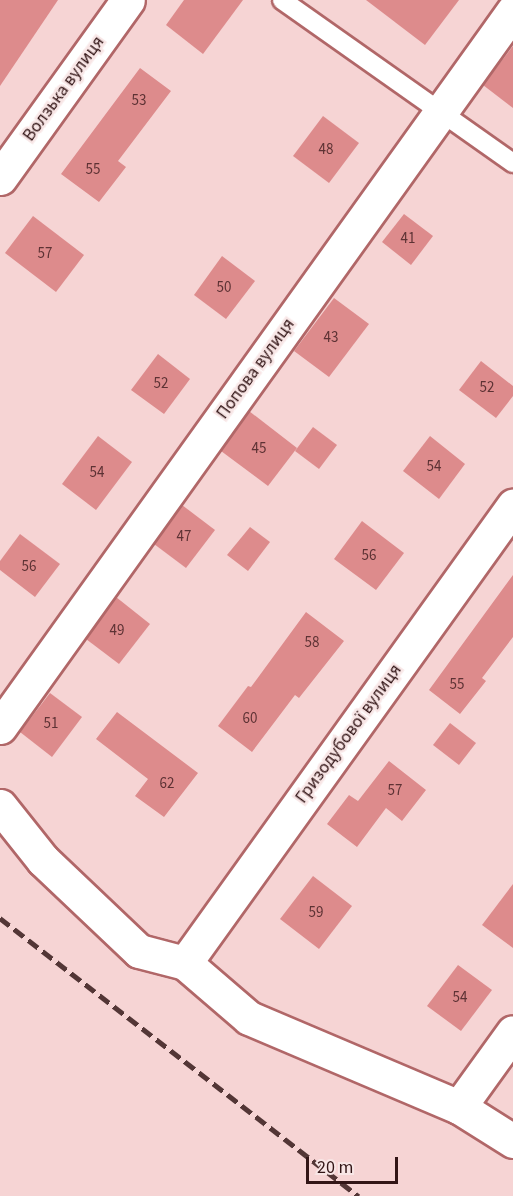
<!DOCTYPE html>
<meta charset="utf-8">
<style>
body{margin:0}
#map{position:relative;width:513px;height:1196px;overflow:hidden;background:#f6d4d4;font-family:"Source Sans 3",sans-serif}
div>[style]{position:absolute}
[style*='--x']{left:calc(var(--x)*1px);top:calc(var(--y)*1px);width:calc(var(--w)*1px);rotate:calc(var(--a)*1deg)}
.building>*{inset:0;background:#dd8b8c}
.roads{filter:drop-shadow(2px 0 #b16768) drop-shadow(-2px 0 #b16768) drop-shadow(0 2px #b16768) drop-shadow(0 -2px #b16768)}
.lane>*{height:18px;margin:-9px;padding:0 9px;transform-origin:9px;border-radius:9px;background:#fff}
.street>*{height:33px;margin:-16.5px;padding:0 16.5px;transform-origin:16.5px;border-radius:16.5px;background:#fff}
.rail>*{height:4.5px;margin-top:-2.25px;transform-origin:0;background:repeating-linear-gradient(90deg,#533636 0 12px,transparent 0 18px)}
span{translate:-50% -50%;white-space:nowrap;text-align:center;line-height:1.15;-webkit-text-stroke:5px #f8e6e6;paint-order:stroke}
.number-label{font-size:15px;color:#5d3234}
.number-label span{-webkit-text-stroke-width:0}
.street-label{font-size:18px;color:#321516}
.scale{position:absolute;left:306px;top:1157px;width:92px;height:27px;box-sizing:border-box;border:3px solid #321516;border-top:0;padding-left:8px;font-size:18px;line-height:21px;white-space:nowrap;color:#321516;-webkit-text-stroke:4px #f8e6e6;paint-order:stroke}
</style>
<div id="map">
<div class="building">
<div style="clip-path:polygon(0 0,58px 0,0 86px)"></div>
<div style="clip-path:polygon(184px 0,243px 0,203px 54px,166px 25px)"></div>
<div style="clip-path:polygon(366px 0,459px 0,425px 45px)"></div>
<div style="clip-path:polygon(513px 46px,513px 108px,483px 85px)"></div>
<div style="clip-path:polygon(140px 68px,171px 91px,118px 161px,126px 167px,99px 202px,61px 174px)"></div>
<div style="clip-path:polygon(323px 116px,359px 143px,329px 183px,293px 156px)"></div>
<div style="clip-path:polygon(404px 214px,433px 236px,411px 265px,382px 242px)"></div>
<div style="clip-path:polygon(33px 216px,84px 255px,56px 292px,5px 253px)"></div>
<div style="clip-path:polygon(222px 256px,255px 281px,226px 319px,194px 295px)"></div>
<div style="clip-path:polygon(334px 298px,369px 324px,329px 377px,294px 351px)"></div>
<div style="clip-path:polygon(158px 354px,190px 379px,164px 414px,131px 390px)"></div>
<div style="clip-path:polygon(481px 361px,513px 386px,513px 396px,496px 418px,459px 390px)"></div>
<div style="clip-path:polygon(249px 411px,297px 448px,268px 486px,221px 451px)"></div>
<div style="clip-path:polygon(313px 427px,337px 445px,319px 469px,295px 451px)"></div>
<div style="clip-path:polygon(98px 436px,132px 462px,96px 510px,62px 484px)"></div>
<div style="clip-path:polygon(430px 436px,465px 464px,439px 499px,403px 471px)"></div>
<div style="clip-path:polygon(182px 505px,215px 530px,186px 568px,154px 544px)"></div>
<div style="clip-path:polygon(362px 521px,404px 553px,376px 590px,334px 559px)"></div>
<div style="clip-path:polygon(250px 527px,270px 542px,248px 571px,227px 555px)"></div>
<div style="clip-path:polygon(20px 534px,60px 564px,35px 597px,0 570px,0 561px)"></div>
<div style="clip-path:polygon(513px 575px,513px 637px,482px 678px,486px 681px,460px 714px,429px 690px)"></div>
<div style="clip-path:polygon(116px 597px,150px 624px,119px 664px,86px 639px)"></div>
<div style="clip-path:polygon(306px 612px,344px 641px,299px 698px,295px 695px,252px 752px,218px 726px,248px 686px,251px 687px)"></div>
<div style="clip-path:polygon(50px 693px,82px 717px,52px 757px,20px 732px)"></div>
<div style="clip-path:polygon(117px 712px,198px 773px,164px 817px,135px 796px,148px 779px,96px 739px)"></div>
<div style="clip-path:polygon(450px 723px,476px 743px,459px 765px,433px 745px)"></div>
<div style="clip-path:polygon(389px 761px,426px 790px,402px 821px,386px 808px,357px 847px,327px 824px,349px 795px,358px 801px)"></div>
<div style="clip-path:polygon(313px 876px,352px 906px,319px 949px,280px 919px)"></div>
<div style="clip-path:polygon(513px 884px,513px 948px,482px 925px)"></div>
<div style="clip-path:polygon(458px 965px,492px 990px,461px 1031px,427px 1006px)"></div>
</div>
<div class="roads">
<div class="lane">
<div style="--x:282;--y:0;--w:283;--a:35.2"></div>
</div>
<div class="street">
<div style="--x:0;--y:178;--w:219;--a:-54.3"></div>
<div style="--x:0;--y:727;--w:881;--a:-54.38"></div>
<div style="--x:0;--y:806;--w:69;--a:51.5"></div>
<div style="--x:43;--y:860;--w:132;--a:43.5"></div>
<div style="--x:139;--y:951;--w:48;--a:14.6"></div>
<div style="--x:185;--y:963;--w:84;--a:40.7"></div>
<div style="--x:249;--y:1018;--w:228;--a:23"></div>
<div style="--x:459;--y:1107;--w:64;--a:32.2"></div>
<div style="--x:185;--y:963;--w:563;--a:-54.33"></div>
<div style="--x:459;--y:1107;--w:92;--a:-54.2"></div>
</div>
</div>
<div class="rail">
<div style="--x:0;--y:918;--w:454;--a:37.8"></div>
</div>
<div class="number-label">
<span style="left:139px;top:101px">53</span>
<span style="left:326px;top:150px">48</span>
<span style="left:93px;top:170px">55</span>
<span style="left:408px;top:239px">41</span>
<span style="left:45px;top:254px">57</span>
<span style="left:224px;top:288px">50</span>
<span style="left:331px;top:338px">43</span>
<span style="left:161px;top:384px">52</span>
<span style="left:487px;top:388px">52</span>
<span style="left:259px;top:449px">45</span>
<span style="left:434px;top:467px">54</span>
<span style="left:97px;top:473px">54</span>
<span style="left:184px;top:537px">47</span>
<span style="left:369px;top:556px">56</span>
<span style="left:29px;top:567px">56</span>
<span style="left:117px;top:631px">49</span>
<span style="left:312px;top:643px">58</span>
<span style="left:457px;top:685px">55</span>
<span style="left:250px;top:719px">60</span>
<span style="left:51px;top:724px">51</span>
<span style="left:167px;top:784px">62</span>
<span style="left:395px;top:791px">57</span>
<span style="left:316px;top:913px">59</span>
<span style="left:460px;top:998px">54</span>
</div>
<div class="street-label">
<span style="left:64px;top:89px;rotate:-54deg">Волзька вулиця</span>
<span style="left:256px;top:369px;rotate:-54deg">Попова вулиця</span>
<span style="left:349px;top:734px;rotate:-54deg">Гризодубової вулиця</span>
</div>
<div class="scale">20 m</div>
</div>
